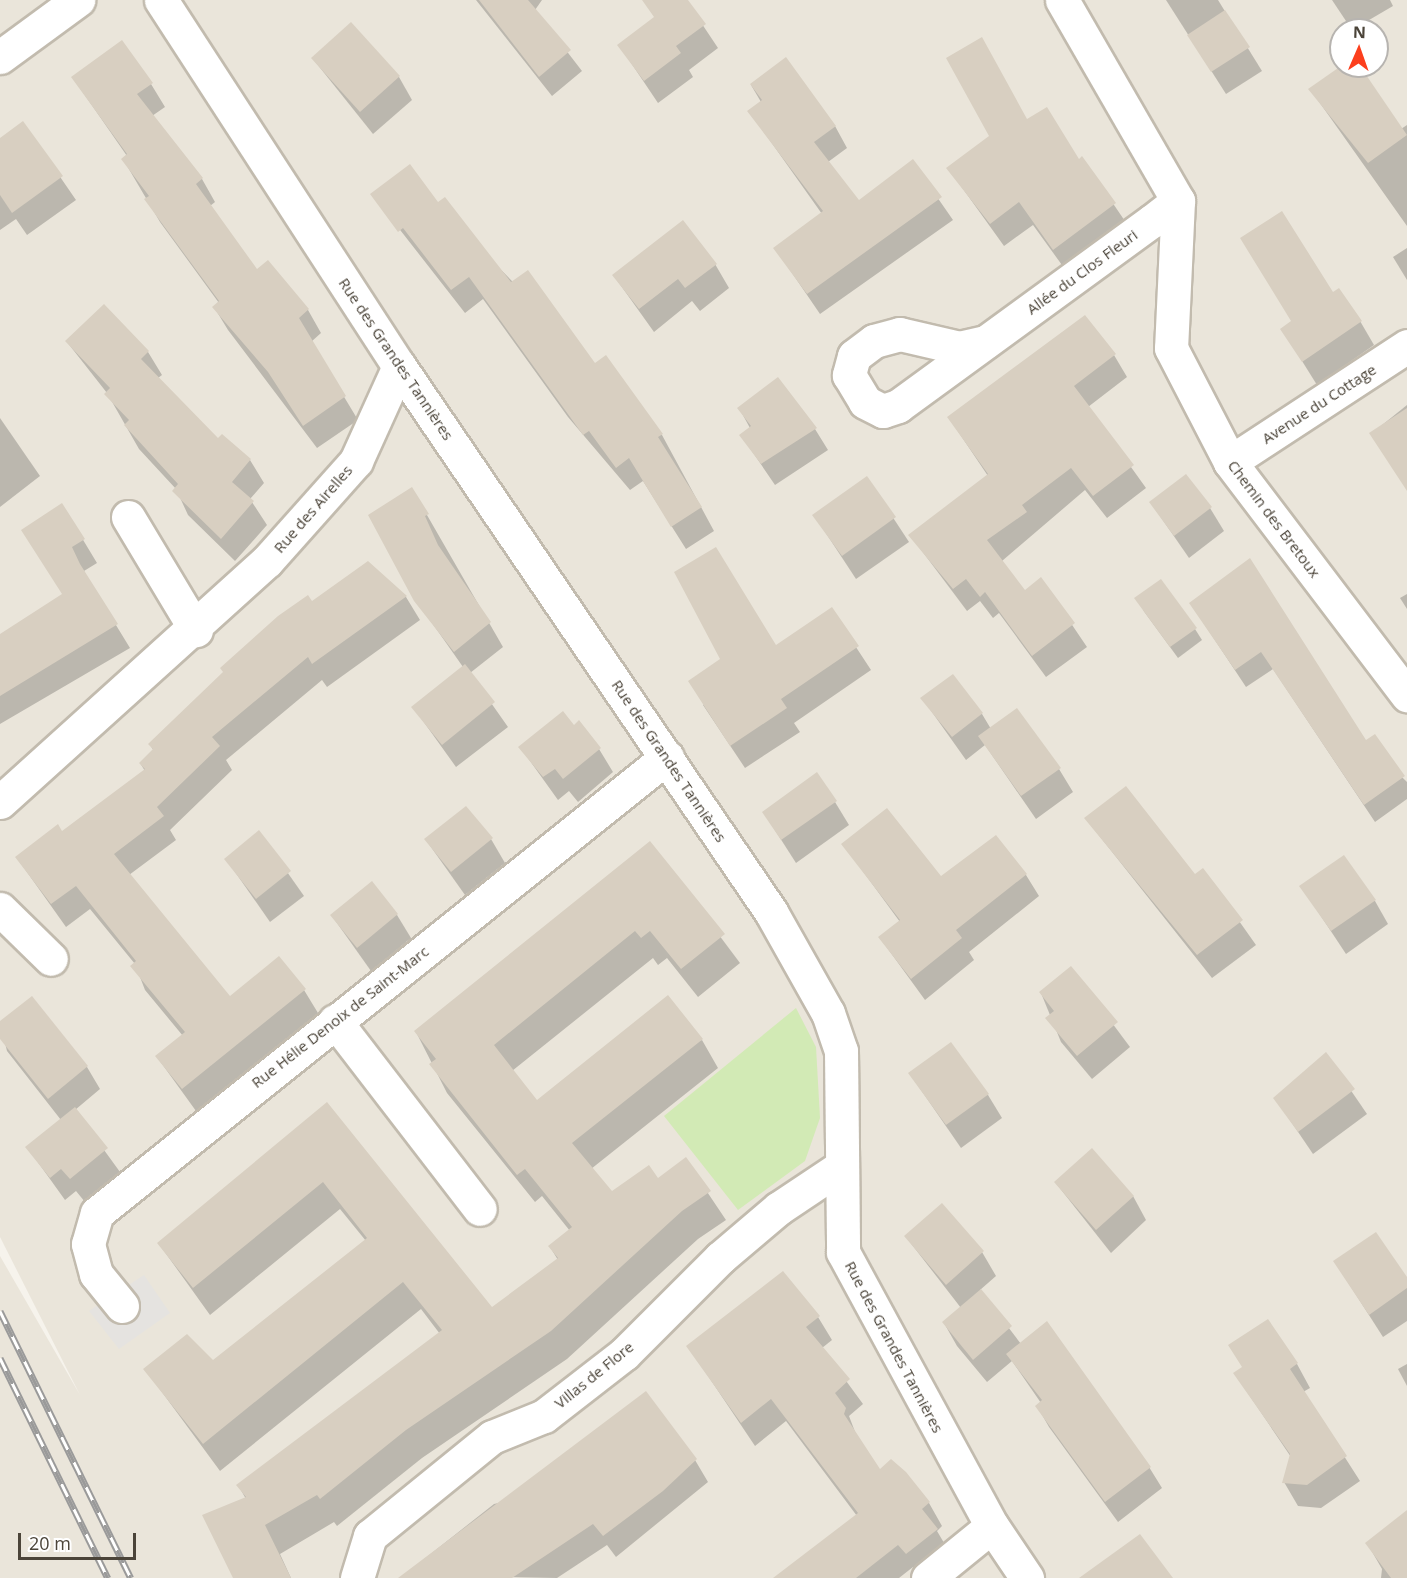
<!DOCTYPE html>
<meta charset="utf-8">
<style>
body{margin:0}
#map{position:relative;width:1407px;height:1578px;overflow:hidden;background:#f6f3ec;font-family:"Open Sans",sans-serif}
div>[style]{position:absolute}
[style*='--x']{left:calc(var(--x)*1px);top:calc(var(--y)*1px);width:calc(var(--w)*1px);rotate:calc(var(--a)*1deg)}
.residential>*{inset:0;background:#eae5da}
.green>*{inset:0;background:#d2eab5}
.parking>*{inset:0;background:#e5e3e0}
.shadow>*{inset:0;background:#0003}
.building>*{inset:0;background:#d8cfc1}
.roads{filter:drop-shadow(2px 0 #c2bbae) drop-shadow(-2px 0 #c2bbae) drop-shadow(0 2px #c2bbae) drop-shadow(0 -2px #c2bbae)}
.minor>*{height:33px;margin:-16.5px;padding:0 16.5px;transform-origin:16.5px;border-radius:16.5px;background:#fff}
.rail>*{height:7px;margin-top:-3.5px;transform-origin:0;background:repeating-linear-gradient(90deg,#fff 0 14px,#9a9a9a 0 28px);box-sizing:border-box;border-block:2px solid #9a9a9a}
span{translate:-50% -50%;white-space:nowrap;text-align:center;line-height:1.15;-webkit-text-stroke:5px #fff;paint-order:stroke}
.street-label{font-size:15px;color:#4b4439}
.north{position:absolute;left:1329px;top:18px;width:60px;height:60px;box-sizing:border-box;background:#fff;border:2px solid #b7b4b0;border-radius:50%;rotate:2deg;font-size:16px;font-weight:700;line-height:24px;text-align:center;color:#4b4439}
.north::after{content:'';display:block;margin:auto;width:21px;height:27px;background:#fc3f1d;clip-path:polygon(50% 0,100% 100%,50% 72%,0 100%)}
.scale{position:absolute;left:18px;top:1533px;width:118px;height:27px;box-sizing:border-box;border:3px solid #4b4439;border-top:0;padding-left:8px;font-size:18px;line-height:21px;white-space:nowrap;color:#4b4439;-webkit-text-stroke:4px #fff;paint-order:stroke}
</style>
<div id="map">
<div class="residential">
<div style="clip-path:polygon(evenodd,0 0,1407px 0,1407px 1578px,0 1578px,0 1256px,80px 1395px,0 1237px,0 0,1341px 30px,1377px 30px,1377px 66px,1341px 66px,1341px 30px)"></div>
</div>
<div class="green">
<div style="clip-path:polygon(796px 1008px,816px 1047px,820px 1118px,805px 1161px,738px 1210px,664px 1116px)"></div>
</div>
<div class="parking">
<div style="clip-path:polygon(144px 1275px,170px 1313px,119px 1349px,89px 1311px)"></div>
</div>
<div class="shadow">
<div style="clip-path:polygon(476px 0,542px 0,535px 10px,582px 71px,552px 96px)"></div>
<div style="clip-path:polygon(666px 0,686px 0,718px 48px,689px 70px,693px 77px,658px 103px,619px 45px,655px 18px)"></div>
<div style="clip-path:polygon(1166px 0,1218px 0,1262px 71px,1226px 94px)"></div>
<div style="clip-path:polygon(1332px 0,1390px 0,1393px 6px,1352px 30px)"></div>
<div style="clip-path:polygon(313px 59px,399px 77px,412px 100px,373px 134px)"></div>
<div style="clip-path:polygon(1344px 66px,1358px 66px,1401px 129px,1407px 125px,1407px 226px,1310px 89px)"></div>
<div style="clip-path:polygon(73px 78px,151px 84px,165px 107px,152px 116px,202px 179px,215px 202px,210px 206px,257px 271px,308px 310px,321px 333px,311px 342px,358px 420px,317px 448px,228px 330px,214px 307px,219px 303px,160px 222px,123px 159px,127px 156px)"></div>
<div style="clip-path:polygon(751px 85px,835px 126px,847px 148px,828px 162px,858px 202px,912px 161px,953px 220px,820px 314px,775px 248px,822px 214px,749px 111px,761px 102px)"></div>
<div style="clip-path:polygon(1027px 121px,1078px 161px,1082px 158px,1129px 227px,1067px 272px,1033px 225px,1004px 246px,948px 168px)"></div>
<div style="clip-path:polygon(23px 123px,76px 200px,27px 235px,16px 219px,0 230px,0 139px)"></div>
<div style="clip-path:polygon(372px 194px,437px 204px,662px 435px,714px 531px,686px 549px,643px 481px,630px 490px,568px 417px,483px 299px,465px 313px)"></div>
<div style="clip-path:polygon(1407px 248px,1407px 280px,1393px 257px)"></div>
<div style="clip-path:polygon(715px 264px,729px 288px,700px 311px,692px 301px,654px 332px,614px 276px)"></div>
<div style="clip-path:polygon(1332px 294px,1360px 321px,1374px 345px,1317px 385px,1282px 329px)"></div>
<div style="clip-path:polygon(104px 306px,148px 352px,162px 375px,158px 378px,218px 440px,250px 460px,264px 483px,250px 499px,267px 525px,235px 561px,188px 515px,176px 489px,139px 449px,107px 393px,67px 342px)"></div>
<div style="clip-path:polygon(1114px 355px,1127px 377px,1088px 407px,1146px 488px,1107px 518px,1085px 490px,1002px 561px,1025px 592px,1041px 579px,1087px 647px,1046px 677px,999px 613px,993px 618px,980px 601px,967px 611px,910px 535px,988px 476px,949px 418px)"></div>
<div style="clip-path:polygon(1407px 405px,1407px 482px,1371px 434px)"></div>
<div style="clip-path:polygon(739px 408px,815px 429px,828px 450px,775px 485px,741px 435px,750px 428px)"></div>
<div style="clip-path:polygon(0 418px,40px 476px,0 507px)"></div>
<div style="clip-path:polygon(867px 478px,909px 542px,856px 579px,814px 515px)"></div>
<div style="clip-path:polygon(412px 489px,503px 647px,470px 673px,508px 727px,456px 767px,413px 707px,463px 667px,416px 600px)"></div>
<div style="clip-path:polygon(1151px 503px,1210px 508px,1224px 531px,1189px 558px)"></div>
<div style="clip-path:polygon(62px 505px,97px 563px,84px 571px,89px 581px,130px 648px,0 724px,0 636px,63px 595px)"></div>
<div style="clip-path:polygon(1250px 560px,1366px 742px,1407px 782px,1407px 799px,1375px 822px,1273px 669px,1246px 687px,1191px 604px)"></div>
<div style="clip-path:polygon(368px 563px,406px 597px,420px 620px,327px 687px,322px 680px,226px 760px,232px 770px,170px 830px,176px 840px,129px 875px,229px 999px,304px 990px,318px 1013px,196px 1111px,157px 1057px,183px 1036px,145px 990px,135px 964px,90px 909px,66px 927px,17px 858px,62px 833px,145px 771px,140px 763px,154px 751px,150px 745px,312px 603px)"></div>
<div style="clip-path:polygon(1407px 594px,1407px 609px,1400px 598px)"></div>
<div style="clip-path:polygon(831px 609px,871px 670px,794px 723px,800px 732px,745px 768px,703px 705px)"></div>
<div style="clip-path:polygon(1143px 610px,1195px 629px,1202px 640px,1178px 658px)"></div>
<div style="clip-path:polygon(922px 698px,982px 714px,991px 729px,1059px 769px,1073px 792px,1036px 819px,985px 745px,966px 760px)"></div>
<div style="clip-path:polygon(520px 747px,599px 749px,613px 772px,578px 802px,569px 791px,558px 800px)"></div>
<div style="clip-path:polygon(835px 802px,849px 825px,796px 863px,764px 813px)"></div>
<div style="clip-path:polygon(1086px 819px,1195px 876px,1203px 870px,1256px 945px,1212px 978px)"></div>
<div style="clip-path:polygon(259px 832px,304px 896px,270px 922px,226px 859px)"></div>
<div style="clip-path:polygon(491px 839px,505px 863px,465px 895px,426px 840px)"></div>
<div style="clip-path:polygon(650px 843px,740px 963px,698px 997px,667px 958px,658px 965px,653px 958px,512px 1071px,537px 1102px,702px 1040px,718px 1068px,591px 1169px,612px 1194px,658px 1181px,685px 1159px,726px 1220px,698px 1239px,567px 1359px,422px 1458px,337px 1526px,334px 1522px,280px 1554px,291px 1578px,235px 1578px,246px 1499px,238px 1485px,440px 1334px,421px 1309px,220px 1471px,145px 1369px,213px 1362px,366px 1241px,340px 1209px,210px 1315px,159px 1244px,327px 1104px,492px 1309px,558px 1260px,550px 1247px,570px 1231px,542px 1196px,535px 1202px,447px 1093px,416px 1032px)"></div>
<div style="clip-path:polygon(843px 844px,941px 878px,1026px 875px,1039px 896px,969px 952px,974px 960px,925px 1000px,880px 938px,900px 922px)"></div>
<div style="clip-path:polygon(1301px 886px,1375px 901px,1388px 924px,1346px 954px)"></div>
<div style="clip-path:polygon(397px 915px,411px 938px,371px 971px,332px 916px)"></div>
<div style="clip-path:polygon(1071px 968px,1130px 1047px,1092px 1079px,1061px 1042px,1041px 993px)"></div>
<div style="clip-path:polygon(0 1023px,87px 1067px,100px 1089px,75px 1110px,120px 1172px,85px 1202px,76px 1191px,65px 1200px,27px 1147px,61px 1120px,7px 1051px)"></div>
<div style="clip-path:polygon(1326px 1054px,1367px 1114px,1313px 1154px,1275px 1098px)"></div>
<div style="clip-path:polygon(910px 1074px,988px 1095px,1002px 1118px,961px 1148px)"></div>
<div style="clip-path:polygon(1055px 1182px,1133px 1196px,1146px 1220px,1111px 1253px)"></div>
<div style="clip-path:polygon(906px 1237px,982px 1252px,996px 1276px,980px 1290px,1021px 1344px,1149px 1467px,1162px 1488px,1118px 1522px,1049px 1427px,1037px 1406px,1041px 1403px,1012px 1361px,987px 1382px,957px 1346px,944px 1323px,961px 1308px)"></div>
<div style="clip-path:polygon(1335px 1262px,1407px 1280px,1407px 1321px,1383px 1337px)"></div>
<div style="clip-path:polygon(818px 1317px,832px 1340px,822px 1348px,863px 1404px,849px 1416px,857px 1437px,880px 1471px,929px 1503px,942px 1526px,937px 1531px,950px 1553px,920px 1576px,913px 1567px,899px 1578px,785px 1578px,857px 1516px,786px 1421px,755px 1446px,688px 1346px)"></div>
<div style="clip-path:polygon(1297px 1364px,1310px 1388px,1303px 1392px,1360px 1481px,1321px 1508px,1298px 1506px,1284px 1482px,1291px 1457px,1235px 1374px)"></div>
<div style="clip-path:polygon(1407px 1364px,1407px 1386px,1398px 1369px)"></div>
<div style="clip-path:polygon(695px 1460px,708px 1482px,616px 1557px,607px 1545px,557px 1578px,404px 1575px,494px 1504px)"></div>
<div style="clip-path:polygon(1407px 1519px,1407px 1578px,1381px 1578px,1382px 1569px,1367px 1543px)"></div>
</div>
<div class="building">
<div style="clip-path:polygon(479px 0,528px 0,571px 50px,539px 77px)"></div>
<div style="clip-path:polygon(642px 0,688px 0,706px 24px,676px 46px,681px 53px,644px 81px,617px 45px,654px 17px)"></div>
<div style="clip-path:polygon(1225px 10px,1250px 47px,1211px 72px,1187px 35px)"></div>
<div style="clip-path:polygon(351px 22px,400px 76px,360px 112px,311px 58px)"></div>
<div style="clip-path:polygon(982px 37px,1027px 119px,1047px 107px,1079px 159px,1082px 156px,1116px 203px,1053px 250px,1019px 202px,990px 224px,946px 168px,989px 136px,946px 58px)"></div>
<div style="clip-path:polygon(122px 40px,153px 83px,137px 94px,203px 178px,196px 184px,257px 269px,268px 260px,309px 309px,299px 318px,346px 396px,303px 426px,268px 372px,212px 307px,219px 301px,144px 199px,149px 196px,121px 159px,127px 154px,71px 77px)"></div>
<div style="clip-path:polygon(786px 57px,836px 126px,814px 142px,859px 200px,913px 159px,942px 197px,807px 294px,773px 248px,823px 211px,747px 111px,762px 100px,750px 84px)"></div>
<div style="clip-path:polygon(1341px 66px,1360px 66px,1407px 135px,1368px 163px,1308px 89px)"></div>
<div style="clip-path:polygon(23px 121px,63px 176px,12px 213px,0 195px,0 138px)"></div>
<div style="clip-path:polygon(410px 164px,438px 202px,445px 197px,511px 282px,528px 270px,595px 363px,606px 355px,663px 434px,658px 437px,702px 507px,671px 527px,629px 458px,616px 468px,589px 431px,583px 435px,469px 277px,451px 290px,403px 228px,398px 232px,370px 194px)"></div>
<div style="clip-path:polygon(1282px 211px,1333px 292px,1339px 288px,1362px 321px,1302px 362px,1280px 329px,1291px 321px,1240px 238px)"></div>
<div style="clip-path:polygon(683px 220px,717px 264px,685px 288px,678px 279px,639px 309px,612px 275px)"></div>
<div style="clip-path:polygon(104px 304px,149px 351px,141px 359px,218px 438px,222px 434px,251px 459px,232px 482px,254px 501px,221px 539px,172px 491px,178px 484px,124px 425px,129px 420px,104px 394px,110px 388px,65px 341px)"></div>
<div style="clip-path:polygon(1085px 315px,1116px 354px,1074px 386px,1134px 465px,1093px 496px,1071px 468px,1022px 505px,1027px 512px,987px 540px,1025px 590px,1041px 577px,1075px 623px,1032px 656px,985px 592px,980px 597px,966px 579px,953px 589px,908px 535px,988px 474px,947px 417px)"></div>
<div style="clip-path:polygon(778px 377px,817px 428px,761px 464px,739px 435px,751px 426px,737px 408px)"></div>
<div style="clip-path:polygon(1407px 408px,1407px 491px,1369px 433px)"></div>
<div style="clip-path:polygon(1186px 474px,1212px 507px,1174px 536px,1149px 502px)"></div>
<div style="clip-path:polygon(867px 476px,896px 517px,842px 556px,812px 515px)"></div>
<div style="clip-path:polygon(412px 487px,429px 514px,425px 516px,438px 545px,491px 622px,454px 652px,414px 601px,368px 515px)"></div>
<div style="clip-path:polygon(62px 503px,85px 539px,72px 547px,80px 564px,118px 624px,0 696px,0 634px,62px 594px,21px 530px)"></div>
<div style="clip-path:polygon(716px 547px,776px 645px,832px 607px,859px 646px,781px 699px,787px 708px,730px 746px,688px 681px,720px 659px,674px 572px)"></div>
<div style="clip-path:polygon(1250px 558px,1366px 740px,1375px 734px,1405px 776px,1364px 805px,1261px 652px,1235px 670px,1189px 603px)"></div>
<div style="clip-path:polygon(368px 561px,407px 596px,312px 664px,308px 657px,212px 737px,220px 746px,157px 807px,164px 816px,114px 854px,230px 996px,279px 956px,306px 989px,182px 1089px,155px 1056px,185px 1032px,130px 966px,136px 961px,76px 886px,51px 904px,15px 857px,58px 824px,62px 831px,145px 769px,139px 763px,153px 749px,148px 744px,223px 672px,220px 668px,278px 616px,308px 595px,312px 601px)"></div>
<div style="clip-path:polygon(1161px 579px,1197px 628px,1170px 647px,1134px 598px)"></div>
<div style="clip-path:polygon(465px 664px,495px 702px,442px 745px,411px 707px)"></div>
<div style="clip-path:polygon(953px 674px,983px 713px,952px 737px,920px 698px)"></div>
<div style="clip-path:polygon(1017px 708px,1061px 768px,1021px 796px,978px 736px)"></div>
<div style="clip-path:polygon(563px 711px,574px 725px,579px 720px,601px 748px,563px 779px,555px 769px,543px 777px,518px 747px)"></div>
<div style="clip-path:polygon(817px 772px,837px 801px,781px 840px,762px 812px)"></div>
<div style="clip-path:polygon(1126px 786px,1195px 874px,1203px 868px,1243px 920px,1197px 955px,1084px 818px)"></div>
<div style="clip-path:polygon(466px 806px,493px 838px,451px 872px,424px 839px)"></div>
<div style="clip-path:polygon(887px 808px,941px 876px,996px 835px,1027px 874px,956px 930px,962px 938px,911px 979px,878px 937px,900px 920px,841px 844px)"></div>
<div style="clip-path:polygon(259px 830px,291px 871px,256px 899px,224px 859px)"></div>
<div style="clip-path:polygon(650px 841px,725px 934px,681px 969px,650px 931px,641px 938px,635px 931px,494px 1045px,537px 1100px,668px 995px,703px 1039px,572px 1143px,612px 1191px,649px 1165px,658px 1178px,686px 1157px,711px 1191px,682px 1211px,551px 1331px,406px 1430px,320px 1499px,317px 1495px,265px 1525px,291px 1578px,233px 1578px,202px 1515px,246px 1497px,236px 1485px,442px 1330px,403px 1282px,203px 1444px,143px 1369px,187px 1334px,213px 1360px,367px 1238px,323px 1182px,193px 1288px,157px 1243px,327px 1102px,492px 1307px,558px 1258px,548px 1246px,572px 1227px,525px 1169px,517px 1175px,429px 1064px,436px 1059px,414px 1031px)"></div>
<div style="clip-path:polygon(1344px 855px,1376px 900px,1331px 931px,1299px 886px)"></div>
<div style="clip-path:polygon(372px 881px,398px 914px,357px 948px,330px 915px)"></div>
<div style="clip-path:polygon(1071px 966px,1118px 1022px,1077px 1056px,1045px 1018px,1054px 1011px,1039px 992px)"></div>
<div style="clip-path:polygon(32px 996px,88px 1066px,48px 1099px,0 1039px,0 1021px)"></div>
<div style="clip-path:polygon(951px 1042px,989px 1094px,946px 1125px,908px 1073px)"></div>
<div style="clip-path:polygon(1326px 1052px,1355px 1089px,1298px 1132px,1273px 1098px)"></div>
<div style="clip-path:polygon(75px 1107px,108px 1148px,70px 1179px,61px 1169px,50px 1178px,25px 1147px)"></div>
<div style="clip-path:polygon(1092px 1148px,1134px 1196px,1096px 1230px,1054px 1182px)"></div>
<div style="clip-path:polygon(942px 1203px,984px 1251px,946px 1285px,904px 1236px)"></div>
<div style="clip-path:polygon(1376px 1232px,1407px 1277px,1407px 1288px,1369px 1315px,1333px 1261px)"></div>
<div style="clip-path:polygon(783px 1271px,820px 1316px,806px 1327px,850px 1379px,835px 1393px,846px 1408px,844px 1414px,880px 1469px,891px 1459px,906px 1472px,930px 1502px,922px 1509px,938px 1529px,906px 1554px,898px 1545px,856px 1578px,773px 1578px,858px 1513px,771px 1399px,741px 1423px,686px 1346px)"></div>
<div style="clip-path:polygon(981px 1289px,1012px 1326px,973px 1360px,942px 1322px)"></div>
<div style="clip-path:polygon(1268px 1319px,1298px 1363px,1290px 1369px,1347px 1456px,1307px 1485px,1282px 1483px,1290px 1454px,1233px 1373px,1242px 1367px,1228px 1345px)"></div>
<div style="clip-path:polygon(1047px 1321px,1151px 1467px,1105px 1502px,1035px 1406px,1042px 1400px,1006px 1354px)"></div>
<div style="clip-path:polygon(646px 1391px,697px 1459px,663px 1491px,603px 1536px,593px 1524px,512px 1578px,398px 1578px)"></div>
<div style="clip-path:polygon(1407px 1510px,1407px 1578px,1391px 1578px,1365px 1543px)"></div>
<div style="clip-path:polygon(1140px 1534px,1173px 1578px,1079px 1578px)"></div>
</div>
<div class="roads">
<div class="minor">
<div style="--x:161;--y:0;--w:437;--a:57"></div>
<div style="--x:399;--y:366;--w:661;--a:55.73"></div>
<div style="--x:771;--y:912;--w:116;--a:60.6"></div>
<div style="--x:828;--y:1013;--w:40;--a:71.1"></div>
<div style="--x:841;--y:1051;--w:201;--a:89.4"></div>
<div style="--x:843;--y:1252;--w:312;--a:61.5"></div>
<div style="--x:992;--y:1526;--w:63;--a:56.1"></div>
<div style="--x:1062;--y:0;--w:232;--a:60"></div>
<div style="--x:1178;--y:201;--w:147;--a:92.7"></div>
<div style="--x:1171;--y:348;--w:128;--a:62.6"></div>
<div style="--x:1230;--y:462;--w:293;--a:52.8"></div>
<div style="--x:0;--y:57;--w:97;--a:-36.2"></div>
<div style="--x:985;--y:342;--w:26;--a:167"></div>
<div style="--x:960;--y:348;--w:62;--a:-166.9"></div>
<div style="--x:900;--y:334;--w:27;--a:165"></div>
<div style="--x:874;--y:341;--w:25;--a:143"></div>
<div style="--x:854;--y:356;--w:20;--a:105"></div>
<div style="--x:849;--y:375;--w:31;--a:59"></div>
<div style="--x:865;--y:402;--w:20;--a:27"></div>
<div style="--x:883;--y:411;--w:16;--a:-18"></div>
<div style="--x:898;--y:406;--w:314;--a:-36.1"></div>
<div style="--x:1152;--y:221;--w:33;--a:-38"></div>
<div style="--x:1230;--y:462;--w:212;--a:-33.2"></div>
<div style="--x:128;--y:517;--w:132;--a:59"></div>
<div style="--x:0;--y:802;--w:360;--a:-42.1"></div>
<div style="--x:267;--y:561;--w:134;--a:-48.3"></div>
<div style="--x:356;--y:461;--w:104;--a:-65.6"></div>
<div style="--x:0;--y:909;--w:71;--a:44.4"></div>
<div style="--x:335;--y:1021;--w:237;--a:52.4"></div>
<div style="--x:122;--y:1306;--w:41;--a:-129.1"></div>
<div style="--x:96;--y:1274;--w:31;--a:-105"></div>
<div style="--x:88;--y:1244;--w:32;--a:-74"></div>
<div style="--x:97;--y:1213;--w:730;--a:-38.66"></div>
<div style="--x:357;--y:1578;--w:44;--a:-72.8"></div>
<div style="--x:370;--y:1536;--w:157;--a:-39.1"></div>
<div style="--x:492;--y:1437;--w:56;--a:-22"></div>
<div style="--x:544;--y:1416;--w:101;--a:-37.8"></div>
<div style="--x:624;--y:1354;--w:136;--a:-45"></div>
<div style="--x:720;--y:1258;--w:77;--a:-40.3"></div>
<div style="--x:779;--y:1208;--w:72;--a:-33.7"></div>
<div style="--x:928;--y:1578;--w:82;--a:-39.1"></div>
</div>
</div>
<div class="rail">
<div style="--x:0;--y:1311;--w:297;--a:63.9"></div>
<div style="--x:0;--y:1358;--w:245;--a:63.9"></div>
</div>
<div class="street-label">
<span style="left:1082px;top:272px;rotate:-36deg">Allée du Clos Fleuri</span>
<span style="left:396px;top:359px;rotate:56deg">Rue des Grandes Tannières</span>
<span style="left:1319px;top:404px;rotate:-33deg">Avenue du Cottage</span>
<span style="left:313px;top:509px;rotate:-49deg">Rue des Airelles</span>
<span style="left:1274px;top:519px;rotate:53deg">Chemin des Bretoux</span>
<span style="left:669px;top:761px;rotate:56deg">Rue des Grandes Tannières</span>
<span style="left:340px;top:1017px;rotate:-38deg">Rue Hélie Denoix de Saint-Marc</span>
<span style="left:894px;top:1347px;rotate:62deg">Rue des Grandes Tannières</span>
<span style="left:594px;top:1375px;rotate:-39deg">Villas de Flore</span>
</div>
<div class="north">N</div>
<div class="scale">20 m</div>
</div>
